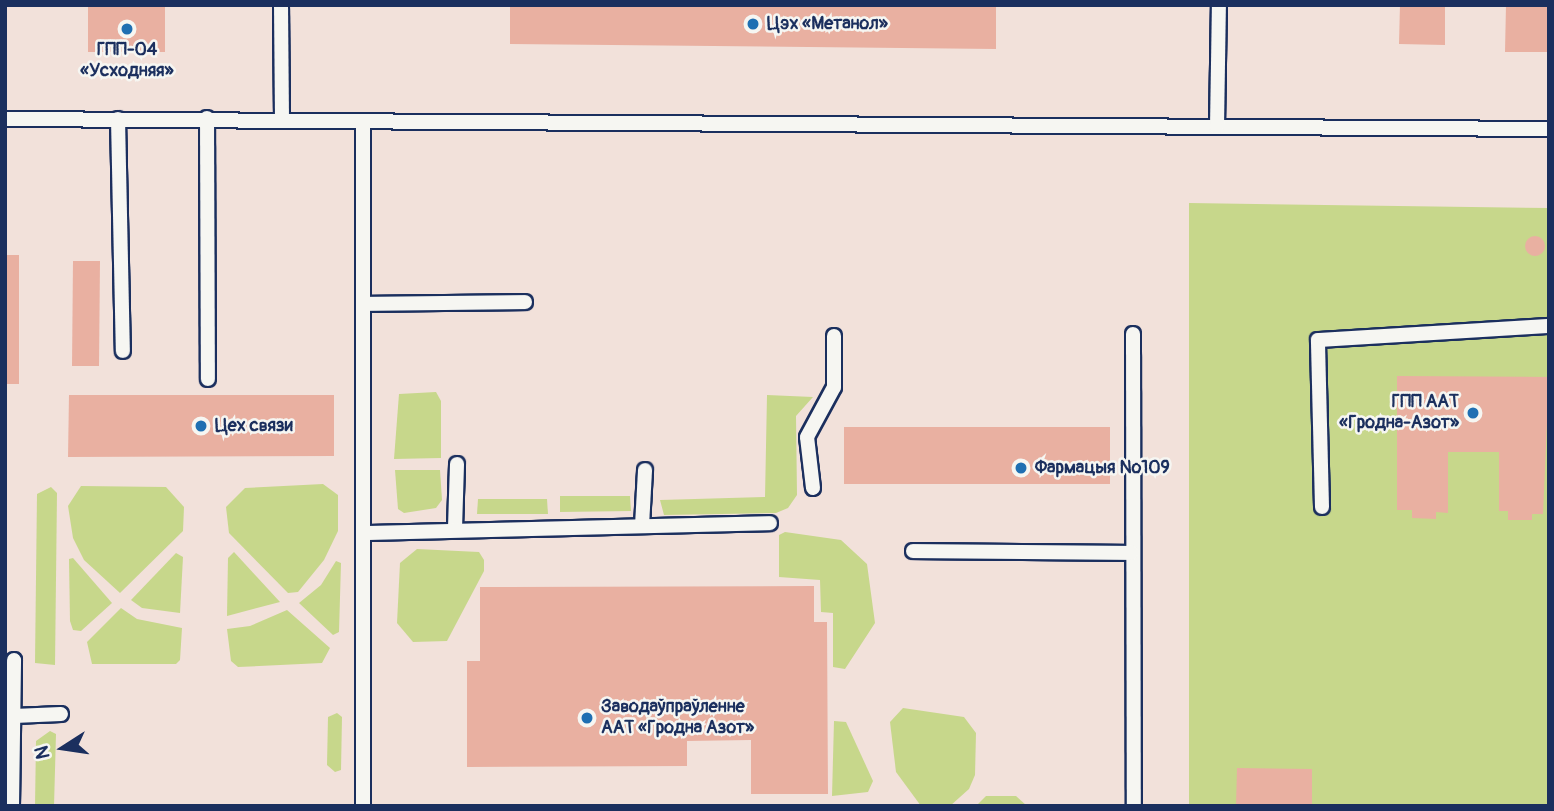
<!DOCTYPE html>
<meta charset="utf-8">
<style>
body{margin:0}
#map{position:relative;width:1554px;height:811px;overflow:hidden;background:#f2e1da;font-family:Pangolin,sans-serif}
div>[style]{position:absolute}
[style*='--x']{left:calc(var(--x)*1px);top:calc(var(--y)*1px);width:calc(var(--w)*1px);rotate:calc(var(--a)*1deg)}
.green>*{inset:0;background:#c7d78b}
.building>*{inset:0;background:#e9b0a1}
.round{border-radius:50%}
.roads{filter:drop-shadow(2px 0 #1b2f5e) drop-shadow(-2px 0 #1b2f5e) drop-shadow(0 2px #1b2f5e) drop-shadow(0 -2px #1b2f5e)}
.service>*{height:14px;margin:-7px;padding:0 7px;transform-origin:7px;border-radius:7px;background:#f6f6f2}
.dots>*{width:19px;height:19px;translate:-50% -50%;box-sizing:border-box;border:4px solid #f6f6f2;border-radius:50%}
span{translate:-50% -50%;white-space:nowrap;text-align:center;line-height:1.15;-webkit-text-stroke:5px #f6f6f2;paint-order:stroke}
.poi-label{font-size:18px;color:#1b2f5e;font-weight:700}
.left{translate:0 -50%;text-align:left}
.right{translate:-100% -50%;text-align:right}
.frame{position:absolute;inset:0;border:7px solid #1b2f5e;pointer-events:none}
.north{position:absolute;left:28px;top:713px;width:70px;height:70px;-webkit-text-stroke:5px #f6f6f2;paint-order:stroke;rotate:258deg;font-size:19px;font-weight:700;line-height:28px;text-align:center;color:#1b2f5e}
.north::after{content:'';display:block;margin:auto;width:24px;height:32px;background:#1b2f5e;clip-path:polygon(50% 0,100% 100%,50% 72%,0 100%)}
</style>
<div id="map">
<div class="green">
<div style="clip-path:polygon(1189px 203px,1549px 208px,1549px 806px,1189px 806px)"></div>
<div style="clip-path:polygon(436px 392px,441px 401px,441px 458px,394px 459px,399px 394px)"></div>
<div style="clip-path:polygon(767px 395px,813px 397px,796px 416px,797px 495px,788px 508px,776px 513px,664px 515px,660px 500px,765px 497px)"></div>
<div style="clip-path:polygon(395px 470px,440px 470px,442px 500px,436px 508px,404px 513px,398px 509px)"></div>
<div style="clip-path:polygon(323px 484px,338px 495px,338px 531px,324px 560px,298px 592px,288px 593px,229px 533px,226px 507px,245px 488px)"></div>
<div style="clip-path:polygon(81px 486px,166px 487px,184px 507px,183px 531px,120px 593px,84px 560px,73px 538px,68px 506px)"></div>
<div style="clip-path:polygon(51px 487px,57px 493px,55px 665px,35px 663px,37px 494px)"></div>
<div style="clip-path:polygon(560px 496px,630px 496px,631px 511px,560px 512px)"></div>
<div style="clip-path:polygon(478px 499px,547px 499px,548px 514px,477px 514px)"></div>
<div style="clip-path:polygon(785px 532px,841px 540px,867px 564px,875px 623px,845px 669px,833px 667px,833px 613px,821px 612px,820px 580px,779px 577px,779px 535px)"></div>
<div style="clip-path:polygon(417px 549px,479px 552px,484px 560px,484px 571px,447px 641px,413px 642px,397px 623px,400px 563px)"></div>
<div style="clip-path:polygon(234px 552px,280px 602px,227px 616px,228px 558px)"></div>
<div style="clip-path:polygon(176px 553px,183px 557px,180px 613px,142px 608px,131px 600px)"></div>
<div style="clip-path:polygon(73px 558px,112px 603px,81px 631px,73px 630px,70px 621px,69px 559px)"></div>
<div style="clip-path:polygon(336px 561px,341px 563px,339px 632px,333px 635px,299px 603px,321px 585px)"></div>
<div style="clip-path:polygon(121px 608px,137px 619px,182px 628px,180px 660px,176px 664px,92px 664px,87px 642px)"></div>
<div style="clip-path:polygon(287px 610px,330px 648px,322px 663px,238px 667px,231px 661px,227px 629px,250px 626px)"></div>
<div style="clip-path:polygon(903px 708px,964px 717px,976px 733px,975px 775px,969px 789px,950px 806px,921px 806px,896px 772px,890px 722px)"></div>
<div style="clip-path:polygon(337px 713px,342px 717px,341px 770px,335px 772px,327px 765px,328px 717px)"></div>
<div style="clip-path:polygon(834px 721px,846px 722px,873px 781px,868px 792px,832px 796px)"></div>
<div style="clip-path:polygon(50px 731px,56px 734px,54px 806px,35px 806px,36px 741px)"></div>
<div style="clip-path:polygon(986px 796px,1016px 796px,1027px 806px,976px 806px)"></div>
</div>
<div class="building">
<div style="clip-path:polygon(88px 5px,165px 5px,165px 52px,88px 52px)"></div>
<div style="clip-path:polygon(510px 5px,996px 5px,996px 49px,510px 44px)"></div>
<div style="clip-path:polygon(1400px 5px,1445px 5px,1445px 45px,1399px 44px)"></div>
<div style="clip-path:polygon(1506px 5px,1549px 5px,1549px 52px,1505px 52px)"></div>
<div class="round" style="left:1525px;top:236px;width:20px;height:20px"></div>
<div style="clip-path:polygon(5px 255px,19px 255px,19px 384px,5px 384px)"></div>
<div style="clip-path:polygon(73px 261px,100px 261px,99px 366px,72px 366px)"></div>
<div style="clip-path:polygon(1397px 376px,1549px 377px,1543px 514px,1532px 514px,1532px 520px,1508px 520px,1508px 511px,1499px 511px,1499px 452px,1448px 452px,1448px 513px,1436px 512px,1436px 519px,1412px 518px,1412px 510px,1397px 510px)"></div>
<div style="clip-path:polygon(69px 395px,334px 395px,334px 456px,68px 457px)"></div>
<div style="clip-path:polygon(844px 427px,1110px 427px,1110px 484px,844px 484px)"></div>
<div style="clip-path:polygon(814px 586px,814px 622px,827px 622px,828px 794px,751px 794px,751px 740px,687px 741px,687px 766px,467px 767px,467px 661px,480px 661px,480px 587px)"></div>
<div style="clip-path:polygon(1237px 768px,1312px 769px,1312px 806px,1236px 806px)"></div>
</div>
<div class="roads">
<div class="service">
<div style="--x:281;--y:5;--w:113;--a:89.5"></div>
<div style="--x:207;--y:118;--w:261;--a:89.8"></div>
<div style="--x:5;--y:119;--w:1544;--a:0.37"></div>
<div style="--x:118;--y:119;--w:232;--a:88.8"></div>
<div style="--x:1217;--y:127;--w:122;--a:-89.1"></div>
<div style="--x:364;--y:304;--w:161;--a:-0.7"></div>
<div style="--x:1133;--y:334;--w:472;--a:89.9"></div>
<div style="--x:813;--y:488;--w:51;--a:-96.7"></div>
<div style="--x:807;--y:437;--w:57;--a:-61.6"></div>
<div style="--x:834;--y:387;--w:51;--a:-90"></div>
<div style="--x:1322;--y:507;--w:167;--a:-91.4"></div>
<div style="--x:1318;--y:340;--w:231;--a:-3.5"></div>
<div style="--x:642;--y:526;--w:56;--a:-86.9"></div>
<div style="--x:455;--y:528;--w:64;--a:-88.2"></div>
<div style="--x:365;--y:533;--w:405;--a:-1.4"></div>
<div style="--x:913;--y:551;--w:218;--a:0.5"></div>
<div style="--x:14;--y:716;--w:47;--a:-2.4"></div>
<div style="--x:12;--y:806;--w:146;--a:-89.2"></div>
<div style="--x:363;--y:806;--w:685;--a:-90"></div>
</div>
</div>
<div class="dots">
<div style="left:753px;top:24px;background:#1f6fb2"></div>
<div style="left:127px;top:29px;background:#1f6fb2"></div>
<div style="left:1473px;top:413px;background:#1f6fb2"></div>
<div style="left:201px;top:426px;background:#1f6fb2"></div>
<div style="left:1021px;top:468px;background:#1f6fb2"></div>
<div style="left:587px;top:718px;background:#1f6fb2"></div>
</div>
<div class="poi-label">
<span class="left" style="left:767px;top:24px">Цэх «Метанол»</span>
<span style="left:127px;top:61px">ГПП-04<br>«Усходняя»</span>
<span class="right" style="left:1459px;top:413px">ГПП ААТ<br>«Гродна-Азот»</span>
<span class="left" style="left:215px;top:426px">Цех связи</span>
<span class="left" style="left:1035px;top:468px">Фармацыя №109</span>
<span class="left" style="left:601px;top:718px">Заводаўпраўленне<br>ААТ «Гродна Азот»</span>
</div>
<div class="frame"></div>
<div class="north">N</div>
</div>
